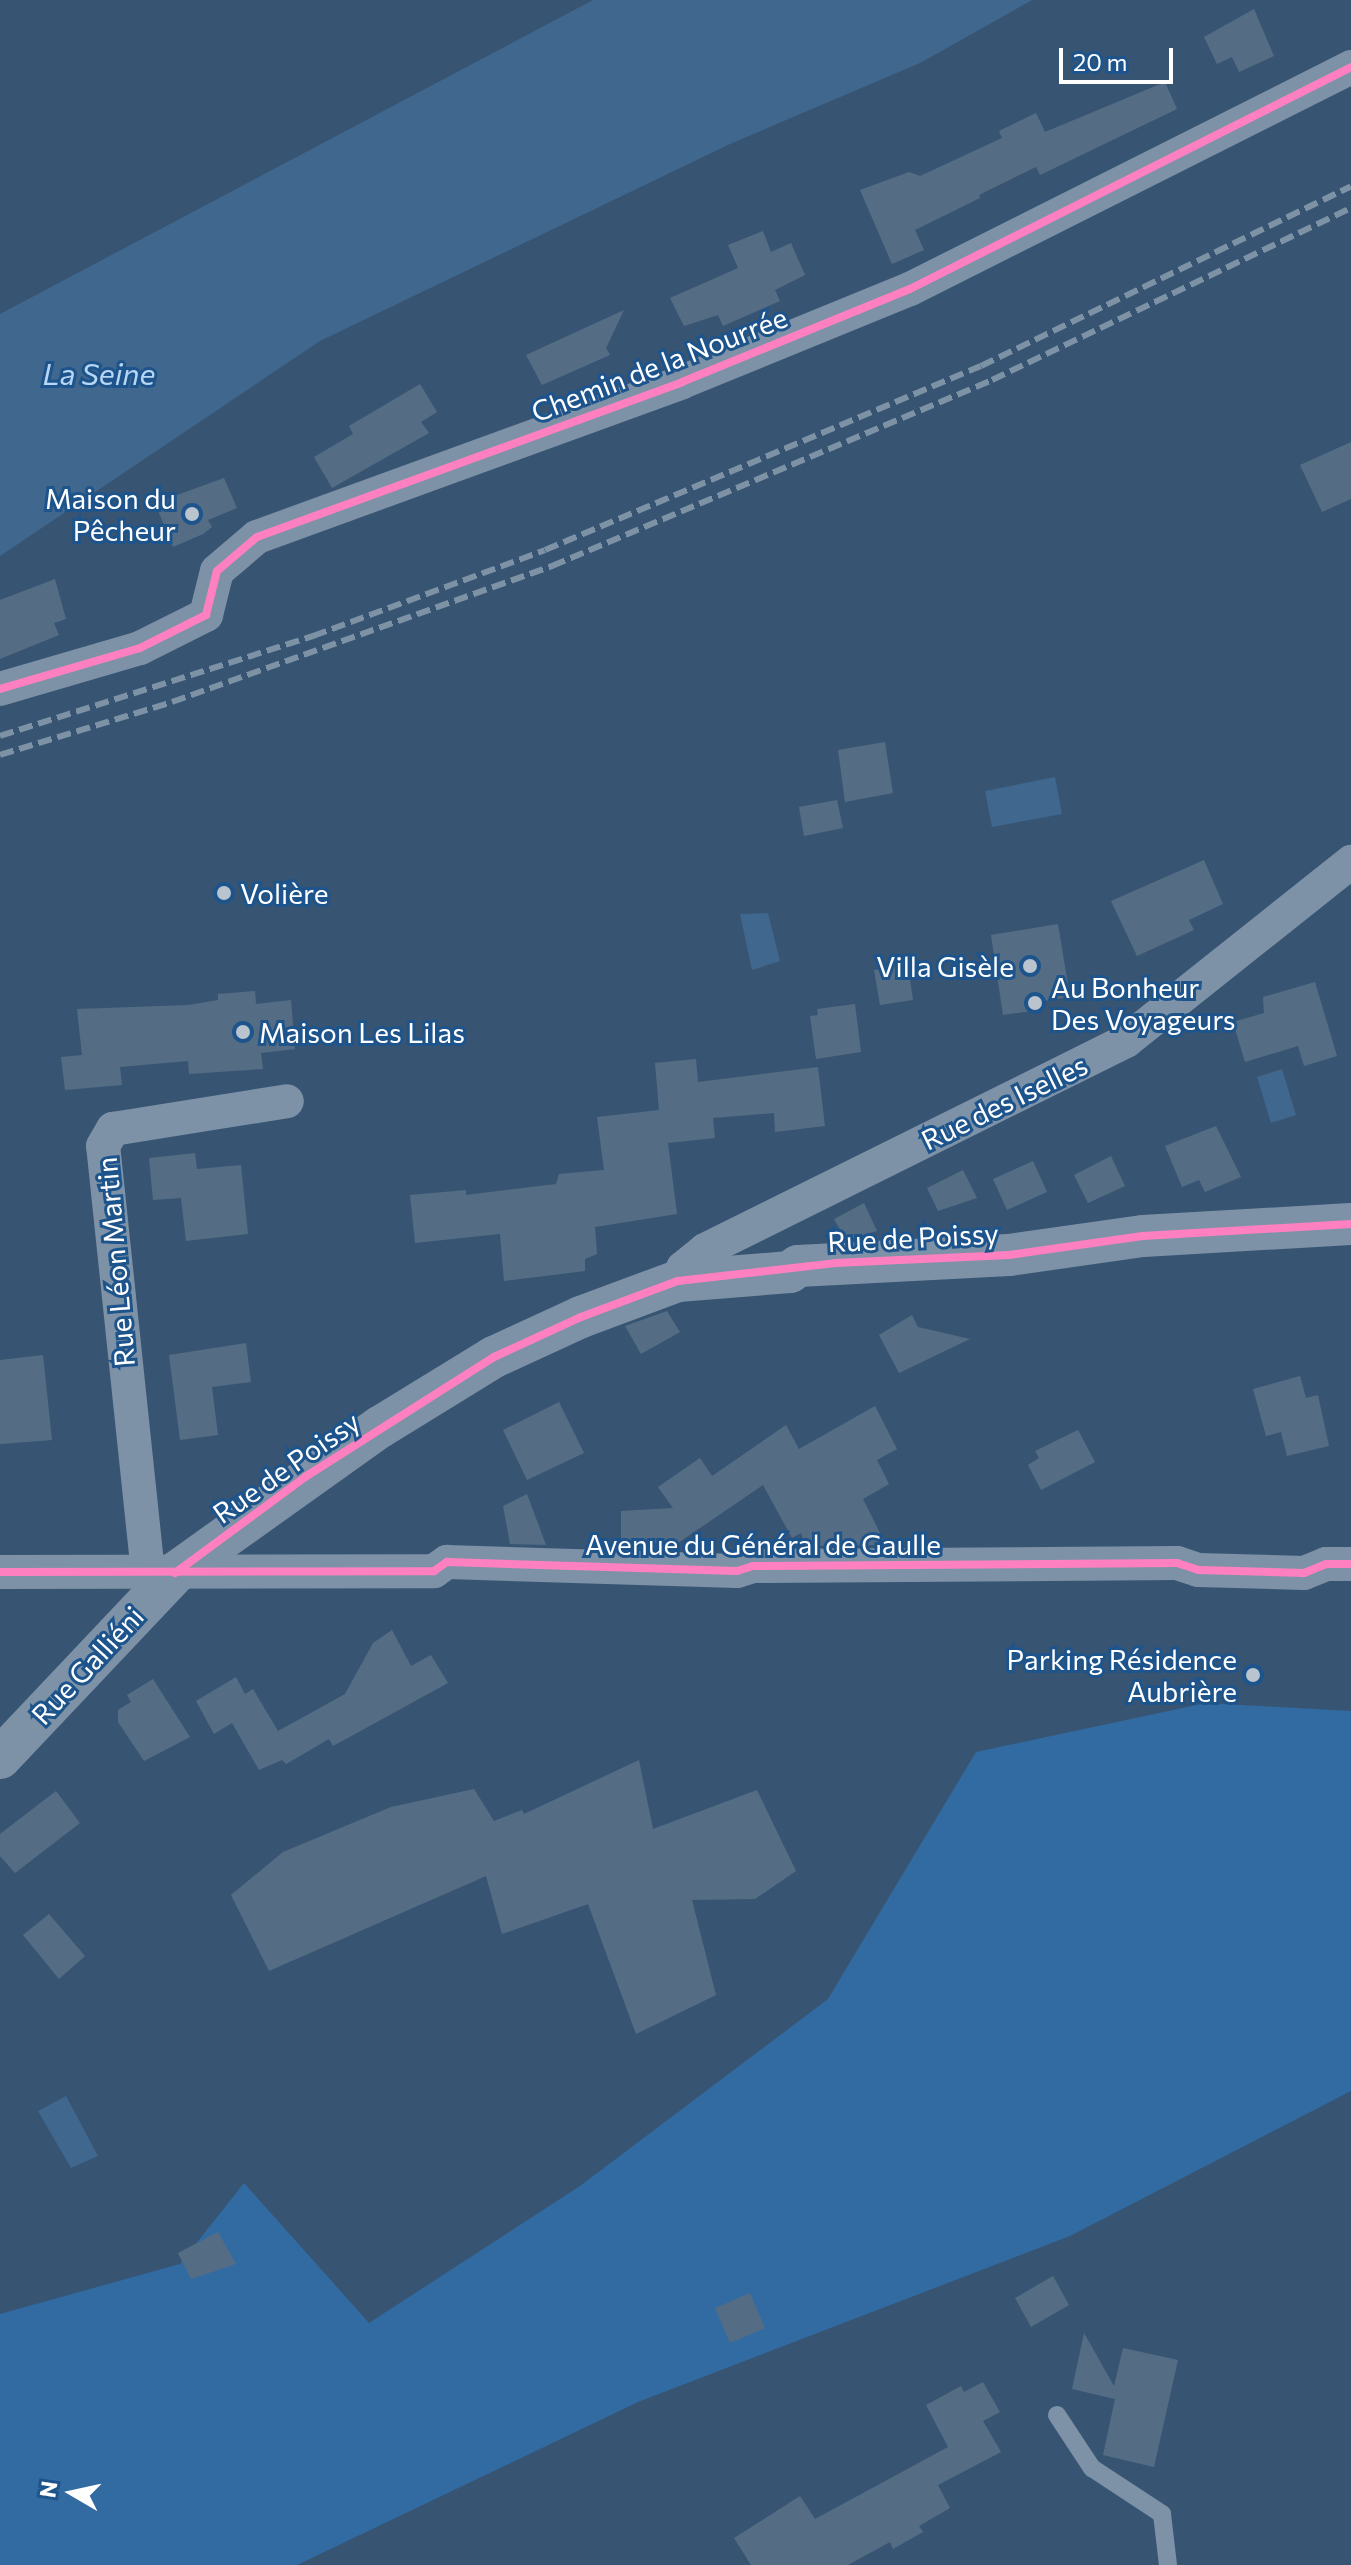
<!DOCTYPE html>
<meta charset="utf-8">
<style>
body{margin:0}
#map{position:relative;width:1351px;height:2565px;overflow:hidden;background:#375573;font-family:Commissioner,sans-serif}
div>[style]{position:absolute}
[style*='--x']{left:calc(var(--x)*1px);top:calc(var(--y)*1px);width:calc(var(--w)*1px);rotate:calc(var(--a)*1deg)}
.green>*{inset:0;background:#326ba2}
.water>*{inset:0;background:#40678d}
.building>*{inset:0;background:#556d84}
.service>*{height:18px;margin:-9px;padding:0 9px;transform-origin:9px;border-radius:9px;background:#7e92a7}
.minor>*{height:34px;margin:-17px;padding:0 17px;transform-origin:17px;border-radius:17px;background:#7e92a7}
.tertiary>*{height:42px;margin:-21px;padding:0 21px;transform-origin:21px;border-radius:21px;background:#7e92a7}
.rail>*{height:6px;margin-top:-3px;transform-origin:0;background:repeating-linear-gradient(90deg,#7e92a6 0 14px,transparent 0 20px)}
.cycleway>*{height:8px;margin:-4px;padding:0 4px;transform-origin:4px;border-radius:4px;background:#ff80c0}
.dots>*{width:22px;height:22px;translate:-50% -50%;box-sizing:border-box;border:4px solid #1e548c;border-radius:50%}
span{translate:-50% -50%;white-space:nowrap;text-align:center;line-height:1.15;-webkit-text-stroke:6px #1e548c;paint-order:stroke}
.street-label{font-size:28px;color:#fff}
.poi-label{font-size:28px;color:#fff}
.right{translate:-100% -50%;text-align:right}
.left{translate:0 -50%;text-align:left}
.water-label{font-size:30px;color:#b6d6f3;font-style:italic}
.north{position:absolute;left:32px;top:2453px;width:80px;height:80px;-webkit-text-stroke:6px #1e548c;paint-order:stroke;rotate:279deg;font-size:22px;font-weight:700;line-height:32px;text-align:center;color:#fff}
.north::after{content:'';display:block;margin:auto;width:28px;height:36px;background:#fff;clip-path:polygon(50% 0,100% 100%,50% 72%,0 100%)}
.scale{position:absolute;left:1059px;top:48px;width:114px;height:36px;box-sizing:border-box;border:4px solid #fff;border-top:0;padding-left:10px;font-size:24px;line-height:28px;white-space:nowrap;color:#fff;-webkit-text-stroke:6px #1e548c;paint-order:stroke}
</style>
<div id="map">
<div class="green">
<div style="clip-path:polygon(1206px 1703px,1351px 1711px,1351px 2091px,1070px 2236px,638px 2402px,297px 2565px,0 2565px,0 2314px,180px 2264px,244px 2183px,369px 2323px,580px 2186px,828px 1999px,976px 1752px)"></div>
</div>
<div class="water">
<div style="clip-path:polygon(593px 0,1032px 0,920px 63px,730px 144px,320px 341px,0 556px,0 314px)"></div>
<div style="clip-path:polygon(1055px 777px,1062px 814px,992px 827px,985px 791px)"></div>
<div style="clip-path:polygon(768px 913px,780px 961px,752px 970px,740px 914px)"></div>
<div style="clip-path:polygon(1282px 1069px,1296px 1115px,1271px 1123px,1257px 1077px)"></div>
<div style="clip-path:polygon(66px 2096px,98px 2156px,71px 2168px,38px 2111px)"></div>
</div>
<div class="building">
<div style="clip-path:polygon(1254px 9px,1274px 56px,1239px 72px,1232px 57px,1217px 64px,1204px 37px)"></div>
<div style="clip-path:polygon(1165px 82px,1177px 109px,1040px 175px,1036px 167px,979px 195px,980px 198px,915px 230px,924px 250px,892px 264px,860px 190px,909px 172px,920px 176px,1002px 138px,999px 131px,1036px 113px,1045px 132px)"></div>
<div style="clip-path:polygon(763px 231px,771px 252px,791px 243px,805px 275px,775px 290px,780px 301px,723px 326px,718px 315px,684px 326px,670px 298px,738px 268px,728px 245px)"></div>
<div style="clip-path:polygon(624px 310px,606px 348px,610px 355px,542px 385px,526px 355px)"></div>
<div style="clip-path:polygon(420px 384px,437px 412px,421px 422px,429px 433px,332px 488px,314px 457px,353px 434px,349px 426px)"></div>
<div style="clip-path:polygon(1351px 442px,1351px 499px,1322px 512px,1300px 465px)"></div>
<div style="clip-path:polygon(224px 478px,237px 508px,208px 520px,212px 527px,203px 534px,173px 547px,155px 503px)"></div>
<div style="clip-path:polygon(55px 579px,66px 619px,54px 623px,59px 635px,0 659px,0 600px)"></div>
<div style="clip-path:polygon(885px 742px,893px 793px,845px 802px,838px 750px)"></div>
<div style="clip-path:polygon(837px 800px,843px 828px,804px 836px,799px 807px)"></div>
<div style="clip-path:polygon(1204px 860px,1223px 904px,1189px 920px,1194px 930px,1137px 956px,1111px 901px)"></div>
<div style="clip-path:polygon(1058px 924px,1070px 997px,1044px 1001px,1045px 1009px,1003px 1015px,991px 935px)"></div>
<div style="clip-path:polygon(908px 965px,913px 1000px,880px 1005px,874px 970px)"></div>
<div style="clip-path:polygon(1315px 982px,1337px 1056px,1304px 1066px,1298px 1046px,1245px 1062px,1233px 1022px,1264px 1013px,1263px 997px)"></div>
<div style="clip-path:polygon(255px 991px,256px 1004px,291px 1000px,295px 1049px,261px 1053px,263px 1069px,189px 1074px,188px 1061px,120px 1067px,122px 1085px,65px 1090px,61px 1057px,82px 1055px,77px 1009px,189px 1005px,218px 1000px,218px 994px)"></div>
<div style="clip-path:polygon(855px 1004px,861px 1052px,816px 1059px,810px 1016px,818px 1015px,817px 1009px)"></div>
<div style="clip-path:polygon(696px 1059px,698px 1082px,818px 1067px,825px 1126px,775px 1132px,774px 1113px,713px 1118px,715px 1138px,668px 1143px,677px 1214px,595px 1227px,597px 1254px,585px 1259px,585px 1271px,504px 1281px,500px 1234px,415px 1243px,410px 1195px,466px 1190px,466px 1195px,556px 1184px,559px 1174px,604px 1170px,597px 1117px,659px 1110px,655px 1063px)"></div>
<div style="clip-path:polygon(1216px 1126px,1241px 1177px,1205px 1192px,1199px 1180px,1182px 1187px,1165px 1146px)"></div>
<div style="clip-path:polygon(195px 1153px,197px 1169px,241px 1165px,248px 1234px,186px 1241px,181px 1198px,153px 1200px,149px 1158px)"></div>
<div style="clip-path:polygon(1111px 1156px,1125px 1186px,1088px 1203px,1074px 1175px)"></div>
<div style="clip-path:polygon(1033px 1161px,1047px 1192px,1007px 1210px,993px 1179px)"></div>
<div style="clip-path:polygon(963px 1170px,977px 1198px,938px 1211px,927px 1188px)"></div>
<div style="clip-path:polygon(864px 1203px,877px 1231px,846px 1240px,834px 1219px)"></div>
<div style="clip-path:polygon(667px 1311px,680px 1332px,641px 1354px,625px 1326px)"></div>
<div style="clip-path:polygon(912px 1315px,918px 1327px,970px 1339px,899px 1373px,879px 1335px)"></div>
<div style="clip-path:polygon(246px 1343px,251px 1382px,212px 1387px,218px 1435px,180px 1440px,169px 1355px)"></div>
<div style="clip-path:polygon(43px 1355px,52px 1440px,0 1444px,0 1360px)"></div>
<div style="clip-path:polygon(1300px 1376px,1306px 1398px,1318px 1395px,1329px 1446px,1287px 1456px,1281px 1432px,1266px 1436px,1253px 1389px)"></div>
<div style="clip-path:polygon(559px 1402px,584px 1453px,527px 1480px,503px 1430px)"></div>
<div style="clip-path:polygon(875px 1406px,897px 1449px,877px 1460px,889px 1484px,863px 1499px,886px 1545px,805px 1546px,801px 1533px,792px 1538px,763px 1485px,678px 1543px,621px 1544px,621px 1511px,673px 1508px,658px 1487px,700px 1458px,712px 1476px,786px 1425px,799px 1449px)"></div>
<div style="clip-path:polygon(1078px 1430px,1095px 1462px,1041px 1490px,1028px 1465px,1039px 1458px,1035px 1451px)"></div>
<div style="clip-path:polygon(527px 1494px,546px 1545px,510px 1544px,503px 1506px)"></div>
<div style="clip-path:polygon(392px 1630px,411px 1666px,431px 1655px,448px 1683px,333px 1746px,329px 1739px,286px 1764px,282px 1760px,259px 1770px,232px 1723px,214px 1734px,196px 1701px,236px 1677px,245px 1694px,253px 1689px,278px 1731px,345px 1694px,373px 1643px)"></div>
<div style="clip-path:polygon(153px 1679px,190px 1737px,144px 1761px,118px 1722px,118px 1710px,131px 1702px,127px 1695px)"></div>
<div style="clip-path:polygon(639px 1760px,653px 1829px,757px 1790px,796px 1871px,755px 1899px,692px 1900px,716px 1995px,636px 2034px,588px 1904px,502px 1934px,486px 1876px,269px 1971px,231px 1895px,283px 1852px,391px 1807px,474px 1789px,494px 1821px,522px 1810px,524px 1814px)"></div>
<div style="clip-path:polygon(56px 1791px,80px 1823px,15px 1873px,0 1856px,0 1834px)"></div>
<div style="clip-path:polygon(49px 1914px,85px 1956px,59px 1979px,23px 1935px)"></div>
<div style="clip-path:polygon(218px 2232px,236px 2264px,191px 2279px,178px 2253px)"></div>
<div style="clip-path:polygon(1053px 2276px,1069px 2305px,1031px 2327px,1015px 2298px)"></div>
<div style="clip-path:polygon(750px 2293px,765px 2328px,730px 2343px,715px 2308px)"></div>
<div style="clip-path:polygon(1084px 2333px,1114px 2386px,1123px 2348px,1178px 2360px,1154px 2467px,1103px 2455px,1115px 2399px,1072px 2389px)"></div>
<div style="clip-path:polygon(983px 2382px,1000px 2412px,983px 2421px,1001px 2452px,938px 2485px,950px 2508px,919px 2526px,923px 2532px,893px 2549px,890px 2542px,848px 2565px,751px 2565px,734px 2538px,800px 2496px,815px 2519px,948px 2447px,926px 2405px,961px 2386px,964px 2392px)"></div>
</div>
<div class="service">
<div style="--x:1057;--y:2415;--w:64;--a:56.6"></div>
<div style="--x:1092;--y:2468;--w:84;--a:33.3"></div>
<div style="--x:1162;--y:2514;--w:51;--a:83.3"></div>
</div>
<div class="minor">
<div style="--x:0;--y:689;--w:146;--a:-16.3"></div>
<div style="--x:140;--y:648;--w:74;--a:-26.6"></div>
<div style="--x:206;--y:615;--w:45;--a:-76"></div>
<div style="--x:217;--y:571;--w:52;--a:-40.4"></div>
<div style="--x:257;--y:537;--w:452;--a:-20"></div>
<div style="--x:682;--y:382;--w:246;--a:-22.2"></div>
<div style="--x:910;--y:289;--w:494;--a:-26.7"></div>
<div style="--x:678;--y:1281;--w:14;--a:-69"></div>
<div style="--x:683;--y:1268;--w:28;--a:-39"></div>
<div style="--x:705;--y:1250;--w:470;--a:-26.4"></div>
<div style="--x:1126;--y:1041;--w:288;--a:-38.5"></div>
<div style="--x:0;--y:1572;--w:434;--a:-0.1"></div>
<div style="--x:434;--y:1571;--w:16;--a:-35"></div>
<div style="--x:447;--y:1562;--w:290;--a:1.8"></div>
<div style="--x:737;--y:1571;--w:17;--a:-17"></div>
<div style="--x:753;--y:1566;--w:424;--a:-0.4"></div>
<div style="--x:1177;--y:1563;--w:22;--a:18"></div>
<div style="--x:1198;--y:1570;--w:106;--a:1.6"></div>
<div style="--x:1304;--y:1573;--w:24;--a:-22"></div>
<div style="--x:1326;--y:1564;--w:25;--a:0"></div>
<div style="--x:148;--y:1573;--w:429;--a:-96"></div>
<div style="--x:103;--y:1146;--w:20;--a:-60"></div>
<div style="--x:113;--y:1129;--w:176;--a:-9.1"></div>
</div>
<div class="tertiary">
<div style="--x:0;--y:1758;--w:255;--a:-46.6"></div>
<div style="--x:175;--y:1573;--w:252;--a:-35.5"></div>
<div style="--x:380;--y:1427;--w:134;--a:-31.6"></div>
<div style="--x:494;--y:1357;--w:96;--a:-24.7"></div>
<div style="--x:581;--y:1317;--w:103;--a:-20.4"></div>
<div style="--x:678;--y:1281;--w:112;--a:-4.6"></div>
<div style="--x:790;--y:1272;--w:10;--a:-37"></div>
<div style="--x:798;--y:1266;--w:211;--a:-3"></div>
<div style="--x:1009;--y:1255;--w:135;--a:-8.1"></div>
<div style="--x:1143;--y:1236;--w:208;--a:-3.3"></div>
</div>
<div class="rail">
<div style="--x:0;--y:736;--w:329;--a:-17.7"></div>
<div style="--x:313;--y:636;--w:247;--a:-20.3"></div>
<div style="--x:545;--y:550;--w:473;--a:-22.9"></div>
<div style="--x:981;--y:366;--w:411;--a:-25.9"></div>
<div style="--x:0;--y:755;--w:180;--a:-17.1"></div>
<div style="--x:172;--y:702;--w:404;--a:-19.7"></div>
<div style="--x:552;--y:566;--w:478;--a:-22.9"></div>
<div style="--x:992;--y:380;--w:398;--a:-25.6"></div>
</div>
<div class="cycleway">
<div style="--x:0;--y:689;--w:146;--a:-16.3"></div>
<div style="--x:140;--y:648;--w:74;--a:-26.6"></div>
<div style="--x:206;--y:615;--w:45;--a:-76"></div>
<div style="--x:217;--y:571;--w:52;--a:-40.4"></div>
<div style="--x:257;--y:537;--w:452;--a:-20"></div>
<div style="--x:682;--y:382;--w:246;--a:-22.2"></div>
<div style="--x:910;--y:289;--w:494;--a:-26.7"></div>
<div style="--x:0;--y:1572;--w:434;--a:-0.1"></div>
<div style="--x:434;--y:1571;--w:16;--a:-35"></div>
<div style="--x:447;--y:1562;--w:290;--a:1.8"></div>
<div style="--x:737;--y:1571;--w:17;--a:-17"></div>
<div style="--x:753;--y:1566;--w:424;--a:-0.4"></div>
<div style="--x:1177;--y:1563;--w:22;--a:18"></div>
<div style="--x:1198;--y:1570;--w:106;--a:1.6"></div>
<div style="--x:1304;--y:1573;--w:24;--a:-22"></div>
<div style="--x:1326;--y:1564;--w:25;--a:0"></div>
<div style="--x:175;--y:1573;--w:162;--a:-36.4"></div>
<div style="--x:305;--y:1477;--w:224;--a:-32.4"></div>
<div style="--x:494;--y:1357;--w:96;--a:-24.7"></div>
<div style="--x:581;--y:1317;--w:103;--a:-20.4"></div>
<div style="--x:678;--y:1281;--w:158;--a:-6.5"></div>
<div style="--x:835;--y:1263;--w:174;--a:-2.6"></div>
<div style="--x:1009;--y:1255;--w:135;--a:-8.1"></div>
<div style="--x:1143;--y:1236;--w:208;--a:-3.3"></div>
</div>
<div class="dots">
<div style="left:192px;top:514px;background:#b9c4ce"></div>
<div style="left:224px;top:893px;background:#b9c4ce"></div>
<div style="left:1030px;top:966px;background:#b9c4ce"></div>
<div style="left:1035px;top:1003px;background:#b9c4ce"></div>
<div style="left:243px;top:1032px;background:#b9c4ce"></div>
<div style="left:1253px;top:1675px;background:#b9c4ce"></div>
</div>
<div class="street-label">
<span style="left:659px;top:364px;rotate:-21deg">Chemin de la Nourrée</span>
<span style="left:1004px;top:1102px;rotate:-26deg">Rue des Iselles</span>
<span style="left:913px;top:1237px;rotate:-3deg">Rue de Poissy</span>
<span style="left:115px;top:1262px;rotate:-95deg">Rue Léon Martin</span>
<span style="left:286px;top:1467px;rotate:-35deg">Rue de Poissy</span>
<span style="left:763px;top:1544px">Avenue du Général de Gaulle</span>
<span style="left:87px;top:1665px;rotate:-47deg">Rue Galliéni</span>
</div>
<div class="poi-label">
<span class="right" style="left:176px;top:514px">Maison du<br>Pêcheur</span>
<span class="left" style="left:240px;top:893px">Volière</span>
<span class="right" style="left:1014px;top:966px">Villa Gisèle</span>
<span class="left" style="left:1051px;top:1003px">Au Bonheur<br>Des Voyageurs</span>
<span class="left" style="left:259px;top:1032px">Maison Les Lilas</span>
<span class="right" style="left:1237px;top:1675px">Parking Résidence<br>Aubrière</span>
</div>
<div class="water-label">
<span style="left:99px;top:373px">La Seine</span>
</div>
<div class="north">N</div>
<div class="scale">20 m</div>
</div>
